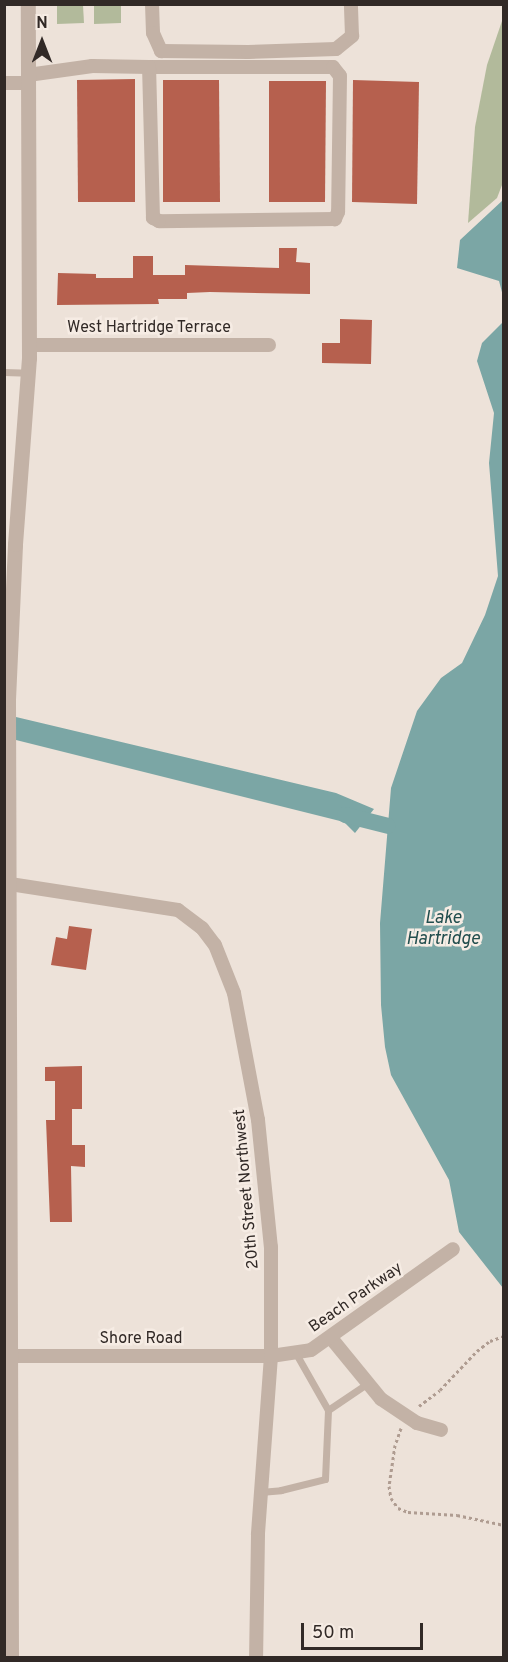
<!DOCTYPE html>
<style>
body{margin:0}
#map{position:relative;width:508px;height:1662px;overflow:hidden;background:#ede2d9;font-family:Overpass,sans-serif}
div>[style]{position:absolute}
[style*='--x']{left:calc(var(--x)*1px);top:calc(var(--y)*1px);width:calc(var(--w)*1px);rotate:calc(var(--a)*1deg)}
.green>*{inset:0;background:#b2ba9b}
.water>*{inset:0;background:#7ba6a5}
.canal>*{height:16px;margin:-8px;padding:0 8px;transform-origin:8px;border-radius:8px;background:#7ba6a5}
.building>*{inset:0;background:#b6604e}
.path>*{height:3px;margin-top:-1.5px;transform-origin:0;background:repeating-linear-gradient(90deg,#af9c91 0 3px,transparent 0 6px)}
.service>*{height:7px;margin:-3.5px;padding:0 3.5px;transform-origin:3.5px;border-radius:3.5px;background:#c3b2a6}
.minor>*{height:14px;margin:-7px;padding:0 7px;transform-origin:7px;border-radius:7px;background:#c3b2a6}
.tertiary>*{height:15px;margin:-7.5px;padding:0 7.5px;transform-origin:7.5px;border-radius:7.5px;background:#c3b2a6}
span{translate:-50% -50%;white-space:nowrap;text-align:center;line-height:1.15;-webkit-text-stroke:5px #f6ece4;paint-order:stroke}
.street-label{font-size:16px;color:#312926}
.water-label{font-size:18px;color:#214d4d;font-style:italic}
.frame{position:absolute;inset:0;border:6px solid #312926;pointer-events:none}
.north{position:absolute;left:12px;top:12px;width:60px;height:60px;-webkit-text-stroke:4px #f6ece4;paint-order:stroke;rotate:0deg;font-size:16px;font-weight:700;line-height:24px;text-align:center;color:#312926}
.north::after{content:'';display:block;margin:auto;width:21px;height:27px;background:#312926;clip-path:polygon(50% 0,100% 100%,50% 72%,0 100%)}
.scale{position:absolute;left:301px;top:1623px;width:122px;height:27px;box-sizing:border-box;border:3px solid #312926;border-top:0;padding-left:8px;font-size:18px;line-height:21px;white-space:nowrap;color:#312926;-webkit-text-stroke:4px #f6ece4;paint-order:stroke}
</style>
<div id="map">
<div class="green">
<div style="clip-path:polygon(57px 5px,83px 5px,84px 23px,57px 24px)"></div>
<div style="clip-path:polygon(94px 5px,121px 5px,121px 23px,94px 24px)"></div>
<div style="clip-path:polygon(503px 18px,502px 185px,497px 198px,468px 223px,475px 127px,487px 65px)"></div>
</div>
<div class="water">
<div style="clip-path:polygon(503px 200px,503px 296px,499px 281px,457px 268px,460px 240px)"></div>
<div style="clip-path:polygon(503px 322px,503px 1288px,459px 1232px,449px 1180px,391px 1075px,385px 1047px,381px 1005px,380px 923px,391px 788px,417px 711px,441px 678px,462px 663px,485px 615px,498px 576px,489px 463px,494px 413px,477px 361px,482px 343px)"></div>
<div style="clip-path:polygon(16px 717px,336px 793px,374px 809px,355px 833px,344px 822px,16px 740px)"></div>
</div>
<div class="canal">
<div style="--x:345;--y:815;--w:44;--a:14.3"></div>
</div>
<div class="building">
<div style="clip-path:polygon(135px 79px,135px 202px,78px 202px,77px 80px)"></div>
<div style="clip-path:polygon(163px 80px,219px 80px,220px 202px,163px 202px)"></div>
<div style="clip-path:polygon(353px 80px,419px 82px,417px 204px,352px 202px)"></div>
<div style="clip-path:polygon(269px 81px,326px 81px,325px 202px,269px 202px)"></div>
<div style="clip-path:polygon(279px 248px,297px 248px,296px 262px,310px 263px,310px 294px,210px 292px,187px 293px,187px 299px,158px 299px,159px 304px,57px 305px,58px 273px,96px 274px,96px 278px,133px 278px,133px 256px,153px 256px,153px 275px,185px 275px,185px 265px,279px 268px)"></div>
<div style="clip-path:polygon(340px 319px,372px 320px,371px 364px,322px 363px,322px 343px,340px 343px)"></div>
<div style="clip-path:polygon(69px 926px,92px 929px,86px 970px,51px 965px,56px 937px,67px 939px)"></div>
<div style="clip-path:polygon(82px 1066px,82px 1109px,72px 1109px,72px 1145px,85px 1145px,85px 1167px,71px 1166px,72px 1222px,50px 1222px,46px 1120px,55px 1120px,55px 1081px,45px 1081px,45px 1067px)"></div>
</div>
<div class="path">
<div style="--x:419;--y:1406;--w:26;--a:-37"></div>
<div style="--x:440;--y:1390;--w:54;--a:-46.5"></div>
<div style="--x:477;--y:1351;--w:16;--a:-38"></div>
<div style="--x:490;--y:1341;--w:15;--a:-20"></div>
<div style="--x:401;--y:1428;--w:18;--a:109"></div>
<div style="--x:395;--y:1445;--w:41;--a:98.3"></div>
<div style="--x:389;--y:1486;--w:12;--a:81"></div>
<div style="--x:391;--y:1498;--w:12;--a:55"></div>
<div style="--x:398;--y:1508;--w:11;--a:22"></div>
<div style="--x:408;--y:1512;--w:49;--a:3.5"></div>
<div style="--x:457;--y:1515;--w:48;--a:12"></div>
</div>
<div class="service">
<div style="--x:4;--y:372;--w:24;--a:2"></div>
<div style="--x:328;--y:1410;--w:48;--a:-34"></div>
<div style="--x:260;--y:1492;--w:21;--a:-5"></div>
<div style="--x:281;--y:1490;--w:45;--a:-14"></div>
<div style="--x:325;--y:1479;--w:69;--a:-87.5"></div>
<div style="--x:328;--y:1410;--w:67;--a:-119.6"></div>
</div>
<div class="minor">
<div style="--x:152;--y:4;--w:29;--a:88"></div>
<div style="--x:153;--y:33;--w:20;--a:66"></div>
<div style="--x:161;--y:51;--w:87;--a:0.7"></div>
<div style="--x:248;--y:52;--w:88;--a:-2"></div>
<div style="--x:336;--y:49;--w:21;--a:-39"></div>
<div style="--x:352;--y:36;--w:32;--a:-92"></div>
<div style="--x:149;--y:67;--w:184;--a:0"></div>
<div style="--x:333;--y:67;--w:11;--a:52"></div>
<div style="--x:340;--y:76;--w:136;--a:90.8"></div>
<div style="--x:338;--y:212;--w:8;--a:113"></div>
<div style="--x:335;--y:219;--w:176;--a:179.3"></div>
<div style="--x:159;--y:221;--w:7;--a:-153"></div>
<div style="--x:153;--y:218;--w:151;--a:-91.5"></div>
<div style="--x:28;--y:75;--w:65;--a:-8"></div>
<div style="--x:92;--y:66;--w:57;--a:1"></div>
<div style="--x:4;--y:83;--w:24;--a:0"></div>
<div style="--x:29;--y:345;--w:240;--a:0"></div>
<div style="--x:10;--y:884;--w:170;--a:8.8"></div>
<div style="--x:178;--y:910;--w:30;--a:37"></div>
<div style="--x:202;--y:928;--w:21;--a:53"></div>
<div style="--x:215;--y:945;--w:52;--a:68.4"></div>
<div style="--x:234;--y:993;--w:129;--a:79.3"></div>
<div style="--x:258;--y:1120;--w:128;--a:84.2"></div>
<div style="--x:271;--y:1247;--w:109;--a:90"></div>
<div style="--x:271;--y:1356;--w:179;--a:94.2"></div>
<div style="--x:258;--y:1535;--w:123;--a:90.9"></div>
<div style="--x:331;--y:1338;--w:79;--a:50.7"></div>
<div style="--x:381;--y:1399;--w:43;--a:33.7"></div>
<div style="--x:417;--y:1423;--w:25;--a:16"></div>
<div style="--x:10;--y:1356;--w:261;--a:0"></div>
<div style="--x:271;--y:1356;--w:40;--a:-8.5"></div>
<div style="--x:311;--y:1350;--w:174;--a:-35.4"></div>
</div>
<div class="tertiary">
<div style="--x:11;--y:1658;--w:959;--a:-90.18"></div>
<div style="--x:8;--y:699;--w:155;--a:-87.4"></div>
<div style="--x:15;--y:544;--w:187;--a:-85.7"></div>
<div style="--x:29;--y:358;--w:354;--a:-90.2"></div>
</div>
<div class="street-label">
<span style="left:149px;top:328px">West Hartridge Terrace</span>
<span style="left:247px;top:1189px;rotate:-95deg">20th Street Northwest</span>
<span style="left:356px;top:1298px;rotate:-35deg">Beach Parkway</span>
<span style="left:141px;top:1339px">Shore Road</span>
</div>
<div class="water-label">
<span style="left:443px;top:930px">Lake<br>Hartridge</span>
</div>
<div class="frame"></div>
<div class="north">N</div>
<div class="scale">50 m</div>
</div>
